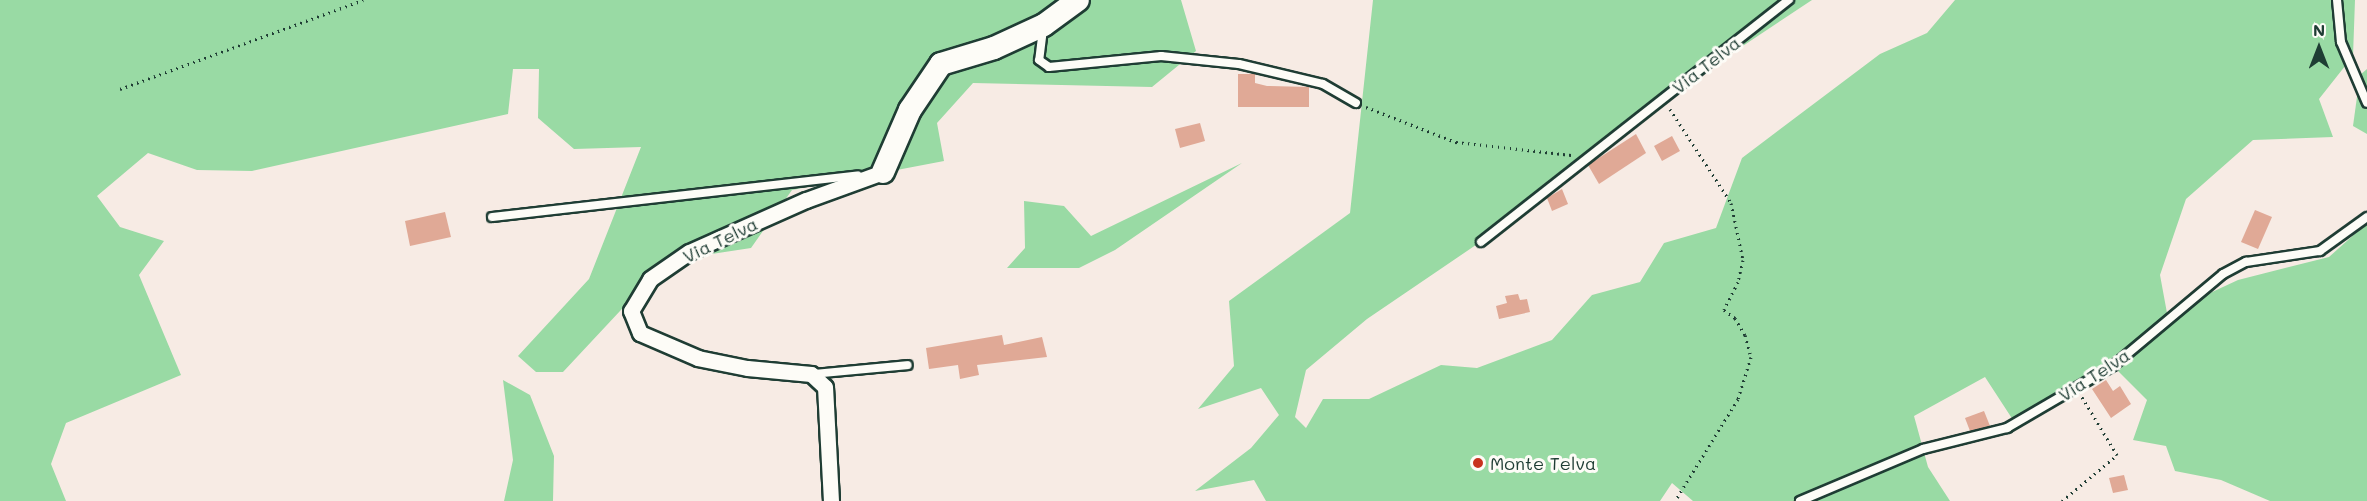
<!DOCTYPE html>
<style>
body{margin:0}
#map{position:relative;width:2367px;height:501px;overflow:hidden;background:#f7ebe4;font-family:Mali,sans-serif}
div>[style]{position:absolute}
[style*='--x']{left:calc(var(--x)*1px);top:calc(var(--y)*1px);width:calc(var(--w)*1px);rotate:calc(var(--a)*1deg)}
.green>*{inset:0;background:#99daa4}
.building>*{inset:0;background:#e0a996}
.path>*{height:3px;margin-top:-1.5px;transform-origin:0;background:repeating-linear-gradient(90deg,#1f3d34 0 1.5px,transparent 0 6px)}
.roads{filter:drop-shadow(2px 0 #1f3d34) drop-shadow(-2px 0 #1f3d34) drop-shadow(0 2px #1f3d34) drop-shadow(0 -2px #1f3d34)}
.lane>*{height:8px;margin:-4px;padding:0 4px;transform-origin:4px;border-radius:4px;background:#fdfcf7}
.street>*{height:15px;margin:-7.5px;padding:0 7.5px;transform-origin:7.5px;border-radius:7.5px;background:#fdfcf7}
.secondary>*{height:22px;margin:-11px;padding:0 11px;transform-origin:11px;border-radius:11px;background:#fdfcf7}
.dots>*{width:16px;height:16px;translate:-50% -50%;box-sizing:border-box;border:3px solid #fdfcf7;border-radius:50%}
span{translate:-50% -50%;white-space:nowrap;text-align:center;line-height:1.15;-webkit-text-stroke:6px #fdfcf7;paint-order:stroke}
.street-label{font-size:18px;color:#1f3d34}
.poi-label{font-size:18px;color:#1f3d34}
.left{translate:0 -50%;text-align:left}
.north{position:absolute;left:2289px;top:18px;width:60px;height:60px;-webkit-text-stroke:4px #fdfcf7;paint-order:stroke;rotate:0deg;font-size:16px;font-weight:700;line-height:24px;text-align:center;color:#1f3d34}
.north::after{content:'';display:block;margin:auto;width:21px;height:27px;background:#1f3d34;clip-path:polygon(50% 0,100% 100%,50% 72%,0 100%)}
</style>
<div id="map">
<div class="green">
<div style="clip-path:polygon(0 0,1181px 0,1196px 51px,1152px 87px,973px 83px,937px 123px,944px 161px,792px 190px,751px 248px,705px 255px,677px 250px,563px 372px,536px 372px,518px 356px,589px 279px,641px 147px,574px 149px,538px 118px,539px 69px,513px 69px,508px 114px,252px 171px,197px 170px,148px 153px,97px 196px,120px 227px,164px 241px,139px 275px,181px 375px,66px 423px,51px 464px,66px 501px,0 501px)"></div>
<div style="clip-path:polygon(1373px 0,1812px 0,1663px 99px,1520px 215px,1367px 319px,1306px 370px,1295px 417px,1306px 428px,1323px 399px,1369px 399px,1441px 365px,1477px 368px,1552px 340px,1592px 295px,1640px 282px,1664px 243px,1716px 228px,1742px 158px,1880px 54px,1927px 33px,1955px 0,2355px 0,2353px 56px,2319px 99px,2333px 137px,2253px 140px,2186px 199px,2160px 275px,2167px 313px,2238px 280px,2329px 257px,2367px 223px,2367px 501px,2270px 501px,2221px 480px,2175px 471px,2166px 446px,2133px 440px,2147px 400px,2113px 366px,2013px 420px,1985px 377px,1914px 416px,1928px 467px,1950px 501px,1693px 501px,1672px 483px,1660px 501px,1266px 501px,1254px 480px,1195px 491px,1251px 448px,1279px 415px,1261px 388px,1198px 409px,1234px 366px,1229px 301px,1350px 213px)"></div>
<div style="clip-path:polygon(2367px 69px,2367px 134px,2353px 126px,2360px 75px)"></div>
<div style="clip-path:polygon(1242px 163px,1115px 250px,1079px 268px,1007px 268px,1025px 248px,1024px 201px,1064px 206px,1091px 236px)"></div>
<div style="clip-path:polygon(503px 380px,530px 395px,554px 456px,553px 501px,504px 501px,513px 460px)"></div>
</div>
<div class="building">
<div style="clip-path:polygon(1238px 74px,1255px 74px,1255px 83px,1267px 86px,1309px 87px,1309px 107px,1238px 107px)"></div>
<div style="clip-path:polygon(1200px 123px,1205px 141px,1180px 148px,1175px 129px)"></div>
<div style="clip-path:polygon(1636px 134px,1646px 153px,1599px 184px,1588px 165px)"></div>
<div style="clip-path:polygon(1672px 136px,1680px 151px,1662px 161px,1654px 146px)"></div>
<div style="clip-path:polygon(1562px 189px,1568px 204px,1552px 211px,1547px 198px)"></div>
<div style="clip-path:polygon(2255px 210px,2272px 217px,2258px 249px,2241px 242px)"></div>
<div style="clip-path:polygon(445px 212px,451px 237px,410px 246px,405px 221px)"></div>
<div style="clip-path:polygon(1518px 294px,1520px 300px,1527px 299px,1530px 312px,1499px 319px,1496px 306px,1507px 303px,1505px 296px)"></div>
<div style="clip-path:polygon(1002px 335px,1004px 345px,1042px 337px,1047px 357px,977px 365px,979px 375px,960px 379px,958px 365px,929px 369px,926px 348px)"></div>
<div style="clip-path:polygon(2106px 380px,2113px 391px,2120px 386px,2131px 404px,2111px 418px,2092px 389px)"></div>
<div style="clip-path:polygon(1984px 411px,1990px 426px,1970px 431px,1965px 418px)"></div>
<div style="clip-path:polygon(2124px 475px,2128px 490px,2113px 493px,2109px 478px)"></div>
</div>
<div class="path">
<div style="--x:120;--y:89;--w:259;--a:-20.1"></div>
<div style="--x:1366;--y:107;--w:97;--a:21.3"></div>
<div style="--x:1456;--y:142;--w:116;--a:6.4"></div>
<div style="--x:1670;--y:109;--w:112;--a:57"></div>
<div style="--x:1731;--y:203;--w:58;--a:78.1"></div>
<div style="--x:1743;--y:260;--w:23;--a:103"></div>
<div style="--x:1738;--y:282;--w:31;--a:117"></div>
<div style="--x:1724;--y:310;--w:14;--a:36"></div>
<div style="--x:1735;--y:318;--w:20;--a:60"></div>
<div style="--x:1745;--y:335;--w:23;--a:75"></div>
<div style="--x:1751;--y:357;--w:44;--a:107.2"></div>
<div style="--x:1738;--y:399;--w:120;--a:121.7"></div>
<div style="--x:2062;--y:501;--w:72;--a:-39.9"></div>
<div style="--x:2117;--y:455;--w:68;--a:-121.1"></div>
</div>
<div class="roads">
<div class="lane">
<div style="--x:2337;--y:0;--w:42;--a:84.6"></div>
<div style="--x:2341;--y:42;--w:66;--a:66.9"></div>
<div style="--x:1043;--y:29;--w:31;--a:97"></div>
<div style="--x:1039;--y:60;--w:12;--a:35"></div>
<div style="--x:1049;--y:67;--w:113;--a:-5.6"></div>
<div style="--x:1161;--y:56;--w:78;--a:5.9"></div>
<div style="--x:1239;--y:64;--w:86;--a:13.4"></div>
<div style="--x:1323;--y:84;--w:38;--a:30"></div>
<div style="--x:492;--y:217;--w:368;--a:-6.5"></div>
<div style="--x:1481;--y:242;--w:392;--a:-38.2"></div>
<div style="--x:813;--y:374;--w:95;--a:-5.4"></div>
<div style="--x:1800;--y:501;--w:134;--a:-22.9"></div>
<div style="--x:1923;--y:449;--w:87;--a:-14"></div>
<div style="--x:2007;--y:428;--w:123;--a:-30.3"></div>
<div style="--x:2113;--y:366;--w:143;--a:-39.9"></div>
<div style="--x:2223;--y:274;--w:26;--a:-28"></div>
<div style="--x:2246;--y:262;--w:75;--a:-8.5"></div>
<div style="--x:2320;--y:251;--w:58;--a:-35.9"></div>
</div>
<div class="street">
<div style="--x:831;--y:501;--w:114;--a:-93"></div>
<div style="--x:825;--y:387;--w:19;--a:-137"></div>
<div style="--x:811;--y:374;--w:64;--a:-174.6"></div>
<div style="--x:747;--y:368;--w:50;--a:-168.5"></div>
<div style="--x:698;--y:358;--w:63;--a:-156.7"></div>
<div style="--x:640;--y:333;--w:24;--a:-112"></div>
<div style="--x:631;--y:311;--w:37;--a:-59"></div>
<div style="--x:650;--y:279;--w:47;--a:-34.7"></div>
<div style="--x:689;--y:252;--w:128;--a:-24"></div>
<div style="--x:806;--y:200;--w:82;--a:-20"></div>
</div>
<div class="secondary">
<div style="--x:883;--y:172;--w:68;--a:-66.5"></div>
<div style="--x:910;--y:110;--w:55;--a:-56"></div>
<div style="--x:941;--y:64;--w:55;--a:-16.8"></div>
<div style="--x:994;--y:48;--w:55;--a:-24.7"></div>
<div style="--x:1044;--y:25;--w:42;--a:-36.3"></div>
</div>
</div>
<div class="dots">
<div style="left:1478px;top:463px;background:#c8321e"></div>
</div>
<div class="street-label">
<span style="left:1706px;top:65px;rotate:-38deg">Via Telva</span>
<span style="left:720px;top:240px;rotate:-26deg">Via Telva</span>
<span style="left:2094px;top:375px;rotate:-33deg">Via Telva</span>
</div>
<div class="poi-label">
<span class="left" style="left:1490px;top:463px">Monte Telva</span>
</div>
<div class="north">N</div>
</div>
